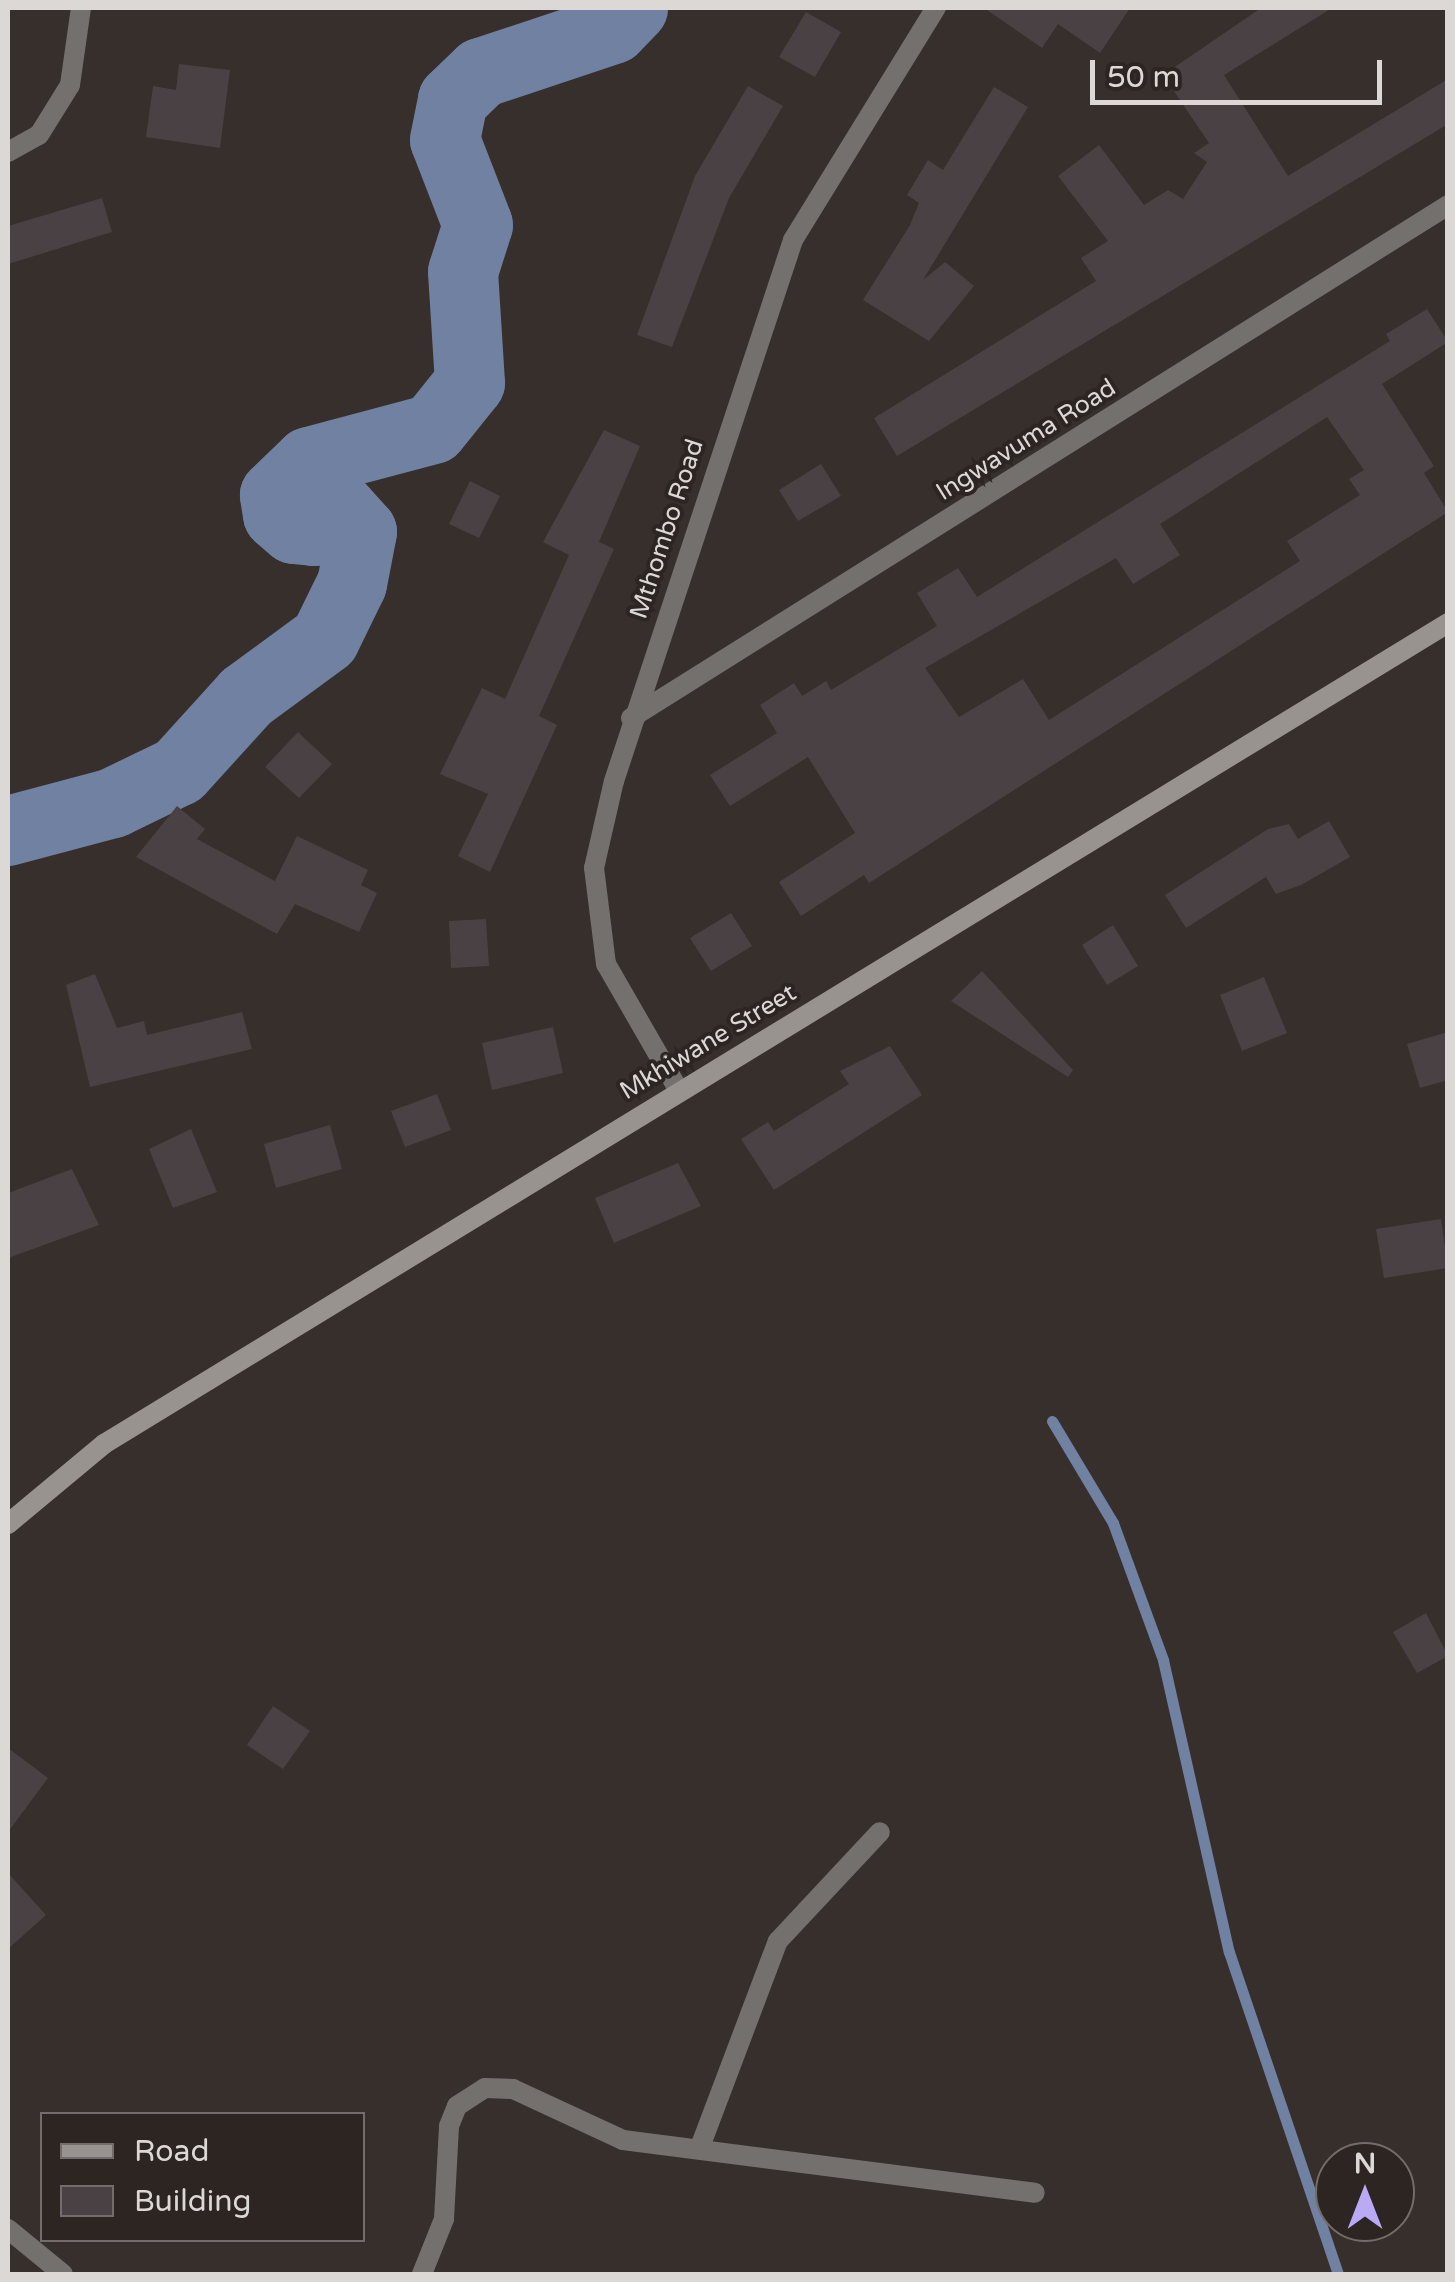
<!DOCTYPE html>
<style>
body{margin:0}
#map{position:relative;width:1455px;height:2282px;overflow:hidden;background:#362f2b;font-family:"Varela Round",sans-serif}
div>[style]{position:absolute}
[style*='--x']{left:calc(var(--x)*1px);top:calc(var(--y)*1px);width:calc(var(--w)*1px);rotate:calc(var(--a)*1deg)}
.stream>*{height:11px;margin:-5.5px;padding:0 5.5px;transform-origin:5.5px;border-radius:5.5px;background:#7081a2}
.river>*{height:70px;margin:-35px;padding:0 35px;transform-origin:35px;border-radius:35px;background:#7081a2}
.building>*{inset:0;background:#4a4144}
.street>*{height:20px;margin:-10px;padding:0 10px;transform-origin:10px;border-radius:10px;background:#73706e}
.secondary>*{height:20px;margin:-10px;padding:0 10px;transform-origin:10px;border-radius:10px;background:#999390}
span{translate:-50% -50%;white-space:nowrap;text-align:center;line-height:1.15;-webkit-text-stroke:8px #2c2522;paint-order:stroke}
.street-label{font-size:25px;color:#dcd8d5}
.frame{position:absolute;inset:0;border:10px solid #dcd8d5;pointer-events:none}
.legend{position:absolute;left:40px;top:2112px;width:325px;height:130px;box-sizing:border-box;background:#2c2522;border:2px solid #726d6a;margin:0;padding:12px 18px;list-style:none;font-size:30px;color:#dcd8d5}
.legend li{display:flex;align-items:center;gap:20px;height:50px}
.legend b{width:50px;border:2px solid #726d6a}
.north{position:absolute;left:1315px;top:2142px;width:100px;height:100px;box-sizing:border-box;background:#2c2522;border:2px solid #726d6a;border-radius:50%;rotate:0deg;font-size:28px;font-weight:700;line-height:40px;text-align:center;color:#dcd8d5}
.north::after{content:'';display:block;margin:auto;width:35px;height:45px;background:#baaaf6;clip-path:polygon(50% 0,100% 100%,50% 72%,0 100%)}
.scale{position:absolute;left:1090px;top:60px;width:292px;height:45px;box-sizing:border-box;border:5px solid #dcd8d5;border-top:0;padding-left:12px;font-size:30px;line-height:35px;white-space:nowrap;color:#dcd8d5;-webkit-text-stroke:8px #2c2522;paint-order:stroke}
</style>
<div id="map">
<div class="stream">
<div style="--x:1052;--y:1421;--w:119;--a:59.1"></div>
<div style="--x:1113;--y:1523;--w:146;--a:69.9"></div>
<div style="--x:1163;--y:1660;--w:299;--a:77.3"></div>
<div style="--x:1229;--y:1952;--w:340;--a:71.3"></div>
</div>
<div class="river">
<div style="--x:8;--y:831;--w:109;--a:-14.9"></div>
<div style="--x:113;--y:803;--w:73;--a:-25.9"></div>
<div style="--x:179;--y:771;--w:100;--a:-47.8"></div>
<div style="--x:246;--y:697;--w:98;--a:-36.3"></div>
<div style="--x:325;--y:639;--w:61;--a:-63.9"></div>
<div style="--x:352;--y:584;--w:53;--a:-79.1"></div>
<div style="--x:362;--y:532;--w:30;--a:-132"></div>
<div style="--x:342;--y:510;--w:35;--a:143"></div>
<div style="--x:314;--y:531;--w:20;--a:-174"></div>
<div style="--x:294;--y:529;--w:21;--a:-139"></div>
<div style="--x:278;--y:515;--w:20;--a:-99"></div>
<div style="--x:275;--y:495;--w:47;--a:-44.1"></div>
<div style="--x:309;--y:462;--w:128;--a:-14.9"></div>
<div style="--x:433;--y:429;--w:59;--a:-51.2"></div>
<div style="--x:470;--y:383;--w:111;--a:-93.6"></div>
<div style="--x:463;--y:272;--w:49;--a:-72.3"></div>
<div style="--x:478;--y:225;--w:91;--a:-111.2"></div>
<div style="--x:445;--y:140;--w:41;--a:-78.7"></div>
<div style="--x:453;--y:100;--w:39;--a:-44"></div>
<div style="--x:481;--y:73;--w:139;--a:-18.4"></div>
<div style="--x:613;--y:29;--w:29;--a:-46"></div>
</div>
<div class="building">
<div style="clip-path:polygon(984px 8px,1130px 8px,1100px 53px,1058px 24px,1042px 48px)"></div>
<div style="clip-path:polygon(1261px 8px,1332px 8px,1224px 75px,1288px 176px,1448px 79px,1448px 124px,897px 456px,874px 418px,1096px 281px,1081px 258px,1108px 241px,1058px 176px,1099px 145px,1144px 205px,1168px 190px,1183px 199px,1207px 162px,1194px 153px,1209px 143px,1163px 75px)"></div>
<div style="clip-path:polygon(806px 12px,841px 32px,815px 77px,779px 57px)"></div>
<div style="clip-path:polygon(179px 64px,230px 70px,220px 148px,146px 137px,153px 86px,176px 90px)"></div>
<div style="clip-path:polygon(748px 86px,783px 106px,729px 198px,672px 347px,637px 335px,695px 176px)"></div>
<div style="clip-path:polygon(994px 87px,1028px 107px,923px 280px,945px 262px,974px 286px,929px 341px,863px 300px,910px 225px,919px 203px,907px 195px,928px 160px,943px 170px)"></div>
<div style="clip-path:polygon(102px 198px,112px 232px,8px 264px,8px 226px)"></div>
<div style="clip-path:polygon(evenodd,1427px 309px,1448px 342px,1382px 384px,1434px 466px,1424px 473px,1448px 512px,869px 883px,864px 875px,801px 916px,779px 882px,855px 833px,808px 757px,730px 806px,710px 775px,777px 733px,760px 705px,794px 683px,802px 696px,826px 681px,831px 690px,937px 626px,917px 593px,958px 568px,977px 597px,1390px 341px,1386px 334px,1427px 309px,1327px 417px,1364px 470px,1349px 479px,1360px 495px,1287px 541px,1300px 561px,1049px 720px,1023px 679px,959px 717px,925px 668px,1116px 558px,1133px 584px,1180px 555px,1160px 524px,1327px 417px)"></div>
<div style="clip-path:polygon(604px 430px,640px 446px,599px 542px,614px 549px,539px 716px,557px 725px,490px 872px,458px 856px,488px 794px,440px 774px,482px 688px,505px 699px,569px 555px,543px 542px)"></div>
<div style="clip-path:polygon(821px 464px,841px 496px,798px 521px,779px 490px)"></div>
<div style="clip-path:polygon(470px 481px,500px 496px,479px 538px,449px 524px)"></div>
<div style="clip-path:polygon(298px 732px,332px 764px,299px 798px,265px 767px)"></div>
<div style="clip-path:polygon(177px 806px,205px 829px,197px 839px,275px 881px,297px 836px,368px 870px,361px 885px,377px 893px,359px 932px,295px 904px,277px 934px,136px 857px)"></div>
<div style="clip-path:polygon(1329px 821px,1350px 857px,1301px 885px,1276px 894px,1266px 877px,1186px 928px,1165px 895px,1268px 829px,1289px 824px,1298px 839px)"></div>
<div style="clip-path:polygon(731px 913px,752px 946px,711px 971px,690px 938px)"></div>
<div style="clip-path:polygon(486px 919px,489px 966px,451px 968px,449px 921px)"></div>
<div style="clip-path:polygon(1113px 925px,1138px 966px,1107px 985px,1082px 945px)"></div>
<div style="clip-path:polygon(982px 971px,1073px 1070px,1068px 1077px,951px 1001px)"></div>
<div style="clip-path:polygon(95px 974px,117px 1028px,144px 1021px,147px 1035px,242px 1012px,252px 1049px,90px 1087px,66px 985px)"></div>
<div style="clip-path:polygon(1264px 977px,1287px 1033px,1242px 1051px,1220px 995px)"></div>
<div style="clip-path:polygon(553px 1027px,563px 1073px,492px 1090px,482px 1043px)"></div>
<div style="clip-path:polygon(1448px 1032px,1448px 1080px,1420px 1088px,1407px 1044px)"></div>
<div style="clip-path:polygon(890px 1046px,922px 1095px,774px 1190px,741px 1139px,768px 1122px,774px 1131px,849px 1084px,840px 1071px)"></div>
<div style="clip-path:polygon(437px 1094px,451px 1130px,405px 1147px,391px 1111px)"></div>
<div style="clip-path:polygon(330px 1125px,342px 1169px,276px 1188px,264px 1144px)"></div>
<div style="clip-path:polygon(191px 1129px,217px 1192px,173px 1208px,149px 1149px)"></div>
<div style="clip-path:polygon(678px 1163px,701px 1206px,614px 1243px,595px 1198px)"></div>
<div style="clip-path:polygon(72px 1169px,99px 1225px,8px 1258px,8px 1193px)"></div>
<div style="clip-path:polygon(1441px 1219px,1448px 1268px,1384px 1278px,1376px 1229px)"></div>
<div style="clip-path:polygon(1426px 1613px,1448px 1656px,1417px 1673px,1393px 1632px)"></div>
<div style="clip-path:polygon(273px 1706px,310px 1731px,283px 1769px,247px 1745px)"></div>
<div style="clip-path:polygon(8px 1748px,48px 1778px,8px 1832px)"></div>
<div style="clip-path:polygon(8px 1873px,46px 1915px,8px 1949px)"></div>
</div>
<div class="street">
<div style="--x:8;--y:152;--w:35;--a:-29"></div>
<div style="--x:39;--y:135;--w:59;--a:-58.2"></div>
<div style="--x:70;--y:85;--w:78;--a:-81.9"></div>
<div style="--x:631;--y:718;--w:965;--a:-32.12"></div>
<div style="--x:678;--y:1089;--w:144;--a:-119.9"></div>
<div style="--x:606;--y:964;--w:97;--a:-97.1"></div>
<div style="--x:594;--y:868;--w:89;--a:-77.1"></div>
<div style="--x:614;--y:781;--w:570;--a:-71.69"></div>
<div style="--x:793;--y:240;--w:273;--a:-58.4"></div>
<div style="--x:700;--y:2147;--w:220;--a:-69.3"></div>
<div style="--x:778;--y:1941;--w:149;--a:-46.9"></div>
<div style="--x:8;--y:2229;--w:71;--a:39.3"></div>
<div style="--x:422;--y:2274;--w:59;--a:-68.2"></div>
<div style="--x:444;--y:2219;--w:93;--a:-86.9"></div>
<div style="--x:449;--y:2126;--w:22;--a:-68"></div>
<div style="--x:457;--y:2106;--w:33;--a:-33"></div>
<div style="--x:485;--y:2088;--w:28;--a:2"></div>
<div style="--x:513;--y:2089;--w:121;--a:24.9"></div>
<div style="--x:623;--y:2140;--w:415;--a:7.3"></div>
</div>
<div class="secondary">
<div style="--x:8;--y:1524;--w:125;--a:-39.8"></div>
<div style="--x:104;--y:1444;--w:1575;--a:-31.42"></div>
</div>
<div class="street-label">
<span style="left:1026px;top:440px;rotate:-32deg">Ingwavuma Road</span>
<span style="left:667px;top:529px;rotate:-72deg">Mthombo Road</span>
<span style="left:708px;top:1042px;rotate:-31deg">Mkhiwane Street</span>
</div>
<div class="frame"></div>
<ul class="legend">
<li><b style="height:12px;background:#999390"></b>Road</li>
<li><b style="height:28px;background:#4a4144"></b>Building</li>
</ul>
<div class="north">N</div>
<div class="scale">50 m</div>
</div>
